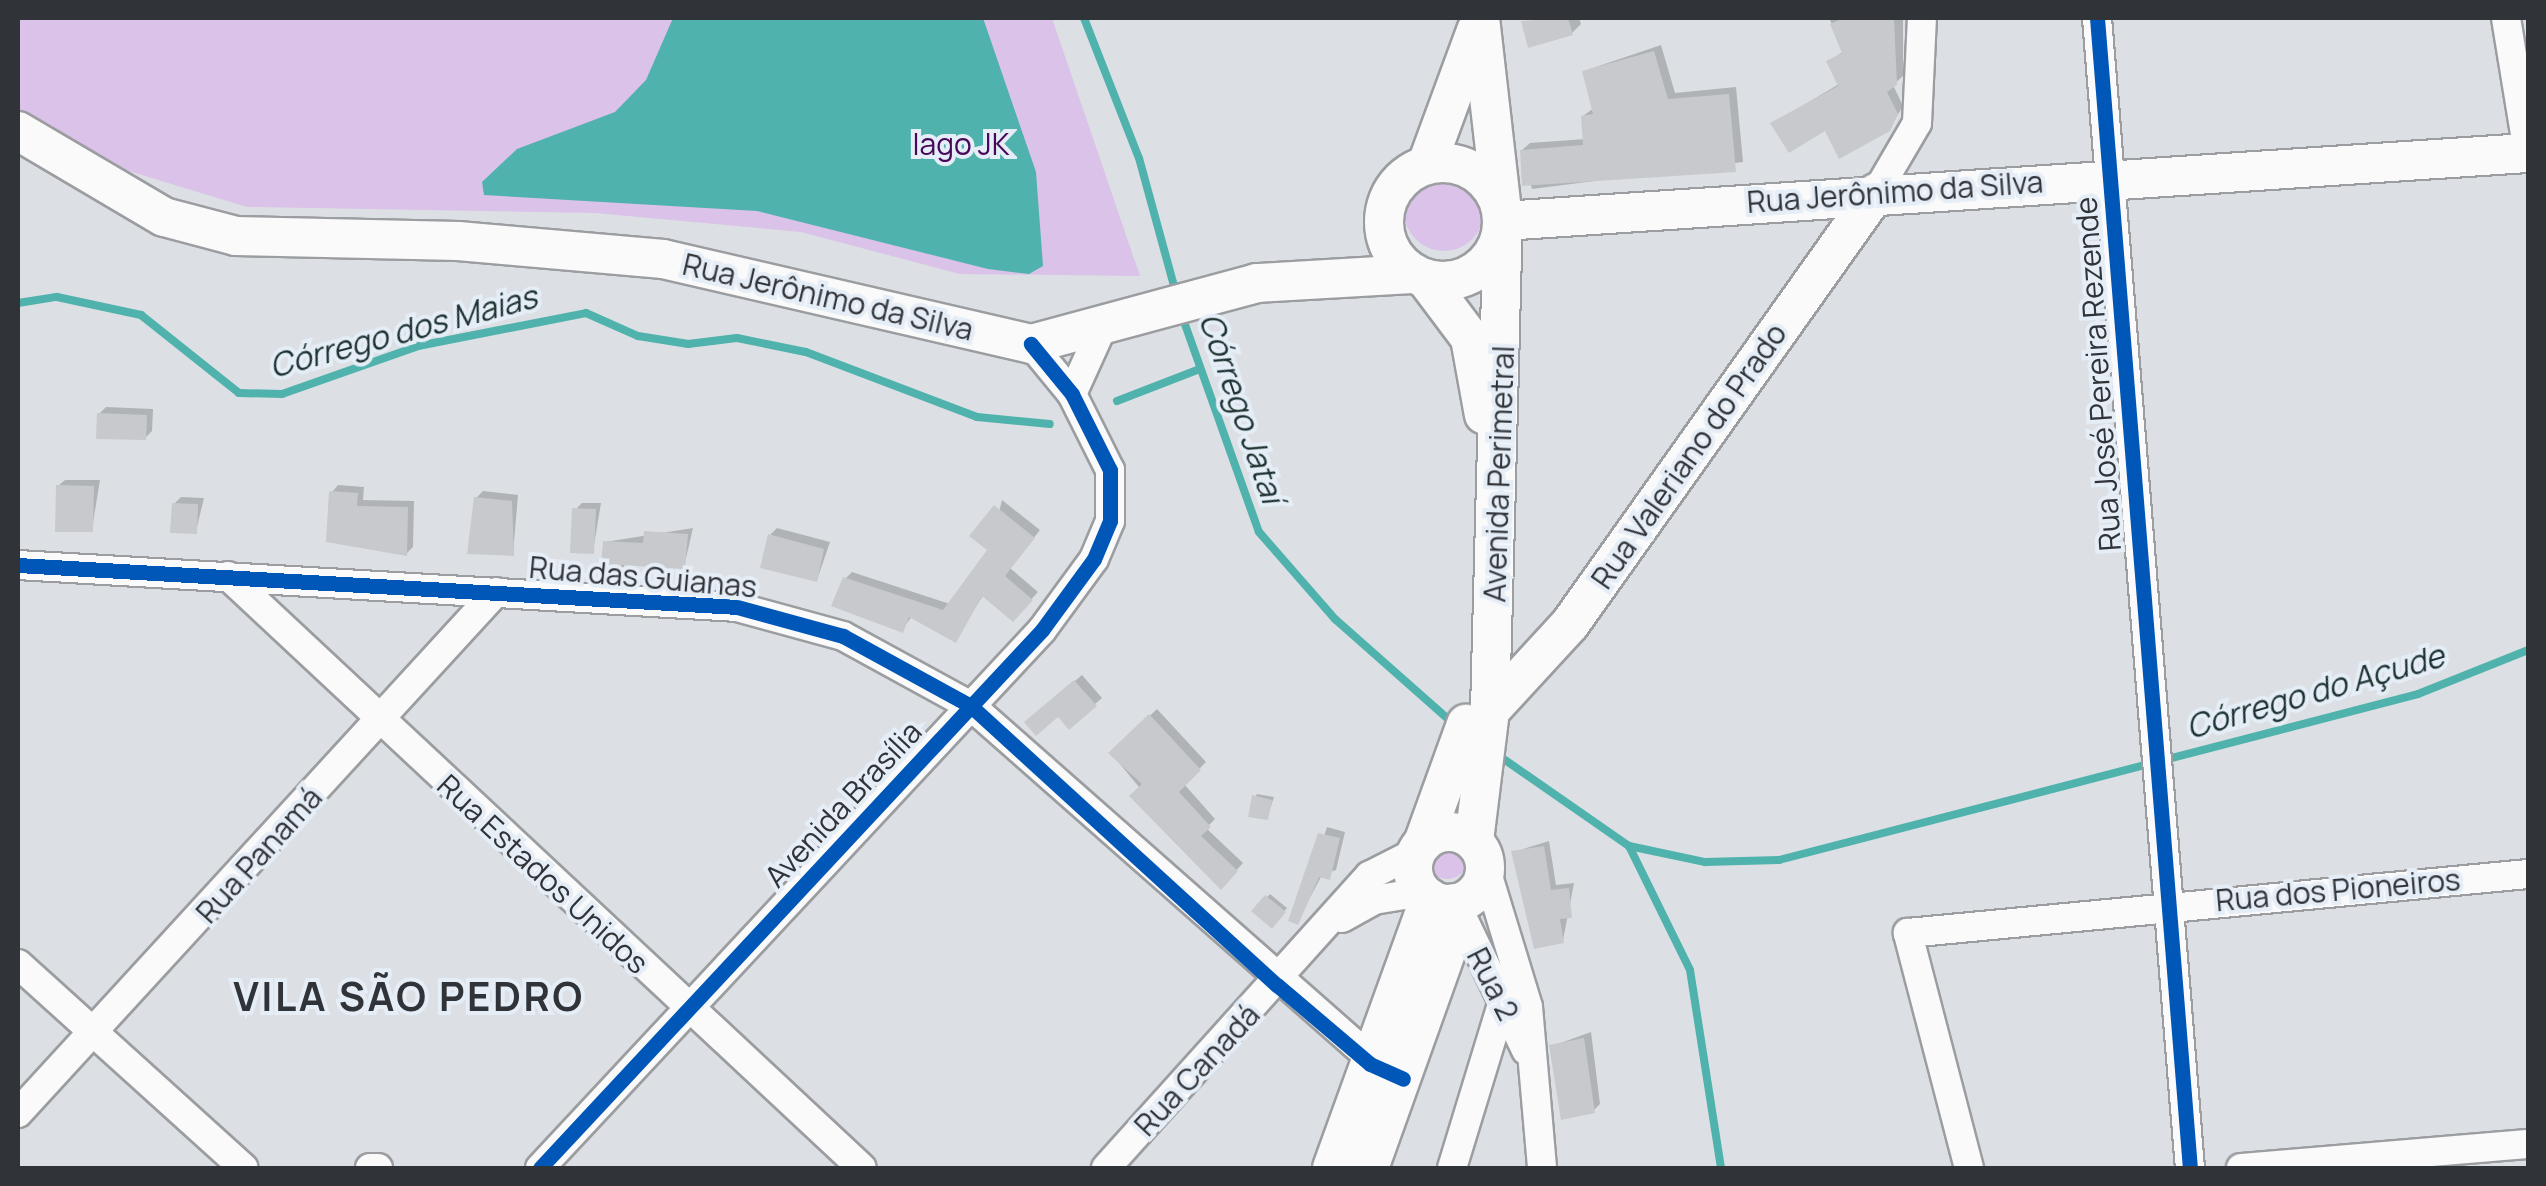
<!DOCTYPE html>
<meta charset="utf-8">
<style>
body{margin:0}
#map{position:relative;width:2546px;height:1186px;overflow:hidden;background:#dce0e4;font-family:Manrope,sans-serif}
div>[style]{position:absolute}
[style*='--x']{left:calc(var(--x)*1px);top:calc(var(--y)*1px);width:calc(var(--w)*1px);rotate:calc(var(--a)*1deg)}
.green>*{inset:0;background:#dac2e8}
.round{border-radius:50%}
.water>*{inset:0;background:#50b2ac}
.shadow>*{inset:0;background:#0003}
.stream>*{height:8px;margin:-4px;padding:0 4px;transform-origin:4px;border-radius:4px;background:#50b2ac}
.building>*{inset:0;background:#c7c9cd}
.roads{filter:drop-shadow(2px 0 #9b9da0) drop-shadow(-2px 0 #9b9da0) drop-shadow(0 2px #9b9da0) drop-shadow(0 -2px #9b9da0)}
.street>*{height:28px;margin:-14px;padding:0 14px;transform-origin:14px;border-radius:14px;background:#fafafb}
.secondary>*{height:38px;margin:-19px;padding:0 19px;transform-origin:19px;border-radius:19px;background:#fafafb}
.secondary>.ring{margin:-19px;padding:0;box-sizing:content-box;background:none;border:38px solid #fafafb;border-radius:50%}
.cycleway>*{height:15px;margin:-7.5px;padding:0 7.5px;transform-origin:7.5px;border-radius:7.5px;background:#0057b8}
span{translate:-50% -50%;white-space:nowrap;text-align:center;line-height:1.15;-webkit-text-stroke:8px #e5edf6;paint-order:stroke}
.park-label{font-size:30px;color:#47085b}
.street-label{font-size:30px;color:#303337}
.water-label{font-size:32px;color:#1d3230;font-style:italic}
.district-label{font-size:40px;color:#303337;font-weight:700;letter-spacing:2.5px}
.frame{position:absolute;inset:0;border:20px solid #303337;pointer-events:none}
</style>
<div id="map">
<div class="green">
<div style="clip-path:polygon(18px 18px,1052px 18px,1140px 276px,960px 274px,801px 232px,595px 213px,247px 207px,99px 162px,18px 117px)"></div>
<div class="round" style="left:1404px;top:171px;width:80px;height:80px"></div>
<div class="round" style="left:1427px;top:839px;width:40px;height:40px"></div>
</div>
<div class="water">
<div style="clip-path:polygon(673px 18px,983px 18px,1036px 172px,1043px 266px,1029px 274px,988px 269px,757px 211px,484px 195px,482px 182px,517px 149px,615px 112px,646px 80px)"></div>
</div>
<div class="shadow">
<div style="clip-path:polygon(1528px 18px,1579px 18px,1581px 24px,1572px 33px)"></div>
<div style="clip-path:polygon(1829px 18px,1903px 18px,1903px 76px,1893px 85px,1903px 106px,1889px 129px,1774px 123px,1839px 84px,1829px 61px,1844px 51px)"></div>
<div style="clip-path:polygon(1661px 45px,1675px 93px,1736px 87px,1743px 162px,1532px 189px,1522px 150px,1530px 143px,1585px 139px,1583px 116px,1594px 108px,1584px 71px)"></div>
<div style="clip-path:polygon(106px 407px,153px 409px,152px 431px,145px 438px,99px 414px)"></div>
<div style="clip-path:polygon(65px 480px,100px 480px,92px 529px,58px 486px)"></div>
<div style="clip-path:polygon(338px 485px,364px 487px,363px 500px,414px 501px,413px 547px,407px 553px,332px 492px)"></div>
<div style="clip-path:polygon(483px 491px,518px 495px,513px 554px,476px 498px)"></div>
<div style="clip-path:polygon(181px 497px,204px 498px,196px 531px,174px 504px)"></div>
<div style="clip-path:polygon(1002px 500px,1040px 530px,1010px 568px,1038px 592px,1013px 619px,984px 594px,955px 640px,912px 616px,902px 630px,845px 579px,852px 572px,950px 604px,990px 549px)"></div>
<div style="clip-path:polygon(582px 503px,601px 503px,593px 551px,575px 510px)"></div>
<div style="clip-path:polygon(693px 528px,684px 567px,626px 563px,619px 574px,605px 542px)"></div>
<div style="clip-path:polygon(777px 528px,830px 542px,817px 580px,770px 535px)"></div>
<div style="clip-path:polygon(1082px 675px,1102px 698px,1095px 704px,1034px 716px)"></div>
<div style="clip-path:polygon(1157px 709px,1206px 762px,1184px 784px,1215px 819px,1206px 828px,1243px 863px,1221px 887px,1111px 753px)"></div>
<div style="clip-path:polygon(1257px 794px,1274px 797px,1267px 818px,1255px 797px)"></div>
<div style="clip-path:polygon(1327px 827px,1345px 832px,1336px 870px,1322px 875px,1297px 922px)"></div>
<div style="clip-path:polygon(1549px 841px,1556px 885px,1574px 883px,1563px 940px,1514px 852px)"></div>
<div style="clip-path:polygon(1270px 894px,1287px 908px,1272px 926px,1255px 911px)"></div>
<div style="clip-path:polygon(1591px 1032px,1600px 1104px,1593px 1111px,1552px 1046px)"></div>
</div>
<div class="stream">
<div style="--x:1084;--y:18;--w:150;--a:68.6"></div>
<div style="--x:1139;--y:158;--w:140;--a:74.7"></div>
<div style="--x:18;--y:303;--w:39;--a:-9"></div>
<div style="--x:57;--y:297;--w:86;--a:12.1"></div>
<div style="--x:141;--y:315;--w:125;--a:38.5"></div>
<div style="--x:239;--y:393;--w:43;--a:1.3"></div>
<div style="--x:282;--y:394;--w:144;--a:-19.4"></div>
<div style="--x:418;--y:346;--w:171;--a:-11.1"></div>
<div style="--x:586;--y:313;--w:57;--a:23.9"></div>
<div style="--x:638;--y:336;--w:51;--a:9.1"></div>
<div style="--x:688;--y:344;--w:49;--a:-7"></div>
<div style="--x:737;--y:338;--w:70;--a:11.5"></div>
<div style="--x:806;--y:352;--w:183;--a:20.8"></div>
<div style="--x:977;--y:417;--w:73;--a:5.5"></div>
<div style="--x:1182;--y:316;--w:229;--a:70.4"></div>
<div style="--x:1259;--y:532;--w:116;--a:48.9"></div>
<div style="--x:1335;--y:619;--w:160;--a:41.5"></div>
<div style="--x:1117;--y:401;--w:86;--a:-21.2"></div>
<div style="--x:1495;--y:753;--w:163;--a:34.8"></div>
<div style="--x:1629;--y:846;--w:78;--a:11.9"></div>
<div style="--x:1705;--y:862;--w:74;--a:-1.5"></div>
<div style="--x:1779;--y:860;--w:660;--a:-14.56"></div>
<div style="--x:2418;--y:694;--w:118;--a:-21.8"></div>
<div style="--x:1629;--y:846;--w:138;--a:63.8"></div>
<div style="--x:1690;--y:970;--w:200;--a:81.1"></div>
</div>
<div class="building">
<div style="clip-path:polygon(1568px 18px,1573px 35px,1528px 48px,1521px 21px)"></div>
<div style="clip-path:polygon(1843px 18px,1894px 18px,1897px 85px,1887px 92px,1898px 114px,1890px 131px,1839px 159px,1825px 131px,1789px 153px,1770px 123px,1838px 86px,1826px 61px,1842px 53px,1830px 24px)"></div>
<div style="clip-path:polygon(1654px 51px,1668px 99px,1729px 94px,1736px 172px,1522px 186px,1520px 150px,1583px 145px,1581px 116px,1593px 114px,1582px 71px)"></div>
<div style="clip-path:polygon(97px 413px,147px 415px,146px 440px,96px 439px)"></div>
<div style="clip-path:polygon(56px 485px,94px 486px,93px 532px,55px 532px)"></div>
<div style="clip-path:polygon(329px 491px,358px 493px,357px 506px,408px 507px,407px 556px,326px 542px)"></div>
<div style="clip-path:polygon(474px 497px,512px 501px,514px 556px,467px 554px)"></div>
<div style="clip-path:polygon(172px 503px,198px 504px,197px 534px,170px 533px)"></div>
<div style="clip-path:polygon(994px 505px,1035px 538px,1005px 576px,1033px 600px,1013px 622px,982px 596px,956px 643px,909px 617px,903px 633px,831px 606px,843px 577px,943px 610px,987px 550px,969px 536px)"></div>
<div style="clip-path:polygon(572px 508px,596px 509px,594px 554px,570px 553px)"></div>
<div style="clip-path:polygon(644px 531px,688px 534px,685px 569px,621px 565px,620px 577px,600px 576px,603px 541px,643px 543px)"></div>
<div style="clip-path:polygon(768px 534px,824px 549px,817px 582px,760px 568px)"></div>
<div style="clip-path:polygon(1074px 680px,1097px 706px,1069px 730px,1058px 717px,1036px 736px,1024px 722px)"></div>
<div style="clip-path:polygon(1149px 714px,1201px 770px,1179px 792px,1211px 827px,1201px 836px,1238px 871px,1221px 890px,1129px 796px,1142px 784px,1108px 753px)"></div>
<div style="clip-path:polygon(1252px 795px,1272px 800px,1268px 820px,1248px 817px)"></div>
<div style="clip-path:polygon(1318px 833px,1340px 838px,1330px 880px,1319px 877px,1298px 925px,1288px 921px)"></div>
<div style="clip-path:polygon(1544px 846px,1551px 890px,1569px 888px,1572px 918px,1560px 919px,1564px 943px,1534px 949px,1511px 851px)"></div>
<div style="clip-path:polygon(1265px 895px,1286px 912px,1272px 929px,1251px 911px)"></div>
<div style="clip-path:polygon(1584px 1038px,1595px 1113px,1561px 1120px,1549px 1045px)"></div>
</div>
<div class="roads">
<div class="street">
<div style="--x:2097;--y:18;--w:1154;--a:85.38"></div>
<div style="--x:2506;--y:18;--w:137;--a:80.7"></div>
<div style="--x:1876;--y:193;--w:81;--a:-59.6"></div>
<div style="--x:1917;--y:123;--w:105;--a:-87.3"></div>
<div style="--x:1072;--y:394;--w:70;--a:-65.6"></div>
<div style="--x:18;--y:565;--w:720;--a:3.34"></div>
<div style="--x:737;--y:607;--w:110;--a:15.3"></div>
<div style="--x:843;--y:636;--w:146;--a:28.7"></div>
<div style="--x:971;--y:706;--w:552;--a:41.4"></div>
<div style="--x:228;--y:576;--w:867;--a:43.04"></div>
<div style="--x:1485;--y:866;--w:147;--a:73"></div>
<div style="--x:1528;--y:1007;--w:162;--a:85"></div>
<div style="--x:1456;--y:904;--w:162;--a:64.4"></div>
<div style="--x:1342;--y:918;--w:37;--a:-29"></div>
<div style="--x:1374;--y:900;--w:49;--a:-9.5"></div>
<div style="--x:18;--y:964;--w:304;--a:42.1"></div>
<div style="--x:18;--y:1113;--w:707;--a:-47.46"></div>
<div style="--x:370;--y:1168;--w:8;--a:0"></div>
<div style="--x:540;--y:1168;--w:736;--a:-46.98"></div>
<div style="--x:1042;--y:630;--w:88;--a:-53.8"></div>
<div style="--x:1094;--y:559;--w:41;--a:-67.2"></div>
<div style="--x:1110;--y:521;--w:51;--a:-90"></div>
<div style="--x:1110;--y:470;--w:85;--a:-116.6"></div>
<div style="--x:1072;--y:394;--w:65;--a:-129.4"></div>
<div style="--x:1106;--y:1168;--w:393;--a:-48"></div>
<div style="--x:1369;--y:876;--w:53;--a:-27.1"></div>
<div style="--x:1452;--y:1168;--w:175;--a:-73"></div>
<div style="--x:1969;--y:1168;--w:243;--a:-104.6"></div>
<div style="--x:1908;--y:933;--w:623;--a:-5.44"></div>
<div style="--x:2241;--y:1168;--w:288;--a:-4.8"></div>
</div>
<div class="secondary">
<div style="--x:1480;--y:18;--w:185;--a:83.5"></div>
<div style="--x:18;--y:131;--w:169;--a:30.5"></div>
<div style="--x:164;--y:217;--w:74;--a:14.8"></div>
<div style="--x:236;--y:236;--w:222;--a:1.3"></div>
<div style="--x:458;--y:241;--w:206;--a:5"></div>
<div style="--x:663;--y:259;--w:378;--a:13"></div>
<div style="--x:1031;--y:344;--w:234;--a:-15.1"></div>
<div style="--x:1257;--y:283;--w:158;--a:-3.3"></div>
<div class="ring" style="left:1384px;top:163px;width:80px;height:80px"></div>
<div style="--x:1427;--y:164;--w:142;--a:-69.8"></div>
<div style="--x:1503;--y:221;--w:1027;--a:-3.8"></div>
<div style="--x:1425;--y:278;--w:75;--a:53.1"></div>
<div style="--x:1470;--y:338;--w:78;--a:79.7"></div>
<div style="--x:1490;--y:711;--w:118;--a:-47.4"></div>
<div style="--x:1570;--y:624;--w:529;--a:-54.63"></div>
<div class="ring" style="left:1413px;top:832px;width:34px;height:34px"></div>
<div style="--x:1474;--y:841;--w:131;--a:-83"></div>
<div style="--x:1490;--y:711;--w:483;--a:-88.5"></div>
<div style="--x:1423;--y:843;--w:127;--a:-70.1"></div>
<div style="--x:1332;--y:1168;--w:287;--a:-70.1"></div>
<div style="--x:1369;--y:1168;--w:238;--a:-70.3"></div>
<div style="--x:1449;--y:944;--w:41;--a:-84.4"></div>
</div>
</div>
<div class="cycleway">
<div style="--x:2097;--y:18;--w:1154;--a:85.38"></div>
<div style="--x:18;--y:565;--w:720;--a:3.34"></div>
<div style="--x:737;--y:607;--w:110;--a:15.3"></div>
<div style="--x:843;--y:636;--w:146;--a:28.7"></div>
<div style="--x:971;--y:706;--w:414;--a:42.4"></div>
<div style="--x:1277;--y:985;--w:122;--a:40.3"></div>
<div style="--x:1370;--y:1064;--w:36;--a:24"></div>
<div style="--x:540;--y:1168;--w:736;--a:-46.98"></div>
<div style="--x:1042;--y:630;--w:88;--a:-53.8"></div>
<div style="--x:1094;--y:559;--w:41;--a:-67.2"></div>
<div style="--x:1110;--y:521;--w:51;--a:-90"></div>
<div style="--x:1110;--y:470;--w:85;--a:-116.6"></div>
<div style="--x:1072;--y:394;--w:65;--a:-129.4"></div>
</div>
<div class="park-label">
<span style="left:961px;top:144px">lago JK</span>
</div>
<div class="street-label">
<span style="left:1895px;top:192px;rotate:-4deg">Rua Jerônimo da Silva</span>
<span style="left:828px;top:297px;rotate:13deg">Rua Jerônimo da Silva</span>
<span style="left:2098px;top:374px;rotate:-94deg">Rua José Pereira Rezende</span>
<span style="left:1689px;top:456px;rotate:-55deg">Rua Valeriano do Prado</span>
<span style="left:1499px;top:474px;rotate:-88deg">Avenida Perimetral</span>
<span style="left:643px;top:577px;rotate:5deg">Rua das Guianas</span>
<span style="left:843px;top:804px;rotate:-47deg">Avenida Brasília</span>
<span style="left:259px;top:855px;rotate:-48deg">Rua Panamá</span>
<span style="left:543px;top:874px;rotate:43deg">Rua Estados Unidos</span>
<span style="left:2338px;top:890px;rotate:-5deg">Rua dos Pioneiros</span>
<span style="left:1493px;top:984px;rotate:63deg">Rua 2</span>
<span style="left:1197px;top:1070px;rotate:-47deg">Rua Canadá</span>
</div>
<div class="water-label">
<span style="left:403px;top:331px;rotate:-15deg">Córrego dos Maias</span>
<span style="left:1242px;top:408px;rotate:71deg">Córrego Jataí</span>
<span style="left:2315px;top:691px;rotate:-16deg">Córrego do Açude</span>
</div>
<div class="district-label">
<span style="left:409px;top:996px">VILA SÃO PEDRO</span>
</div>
<div class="frame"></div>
</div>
